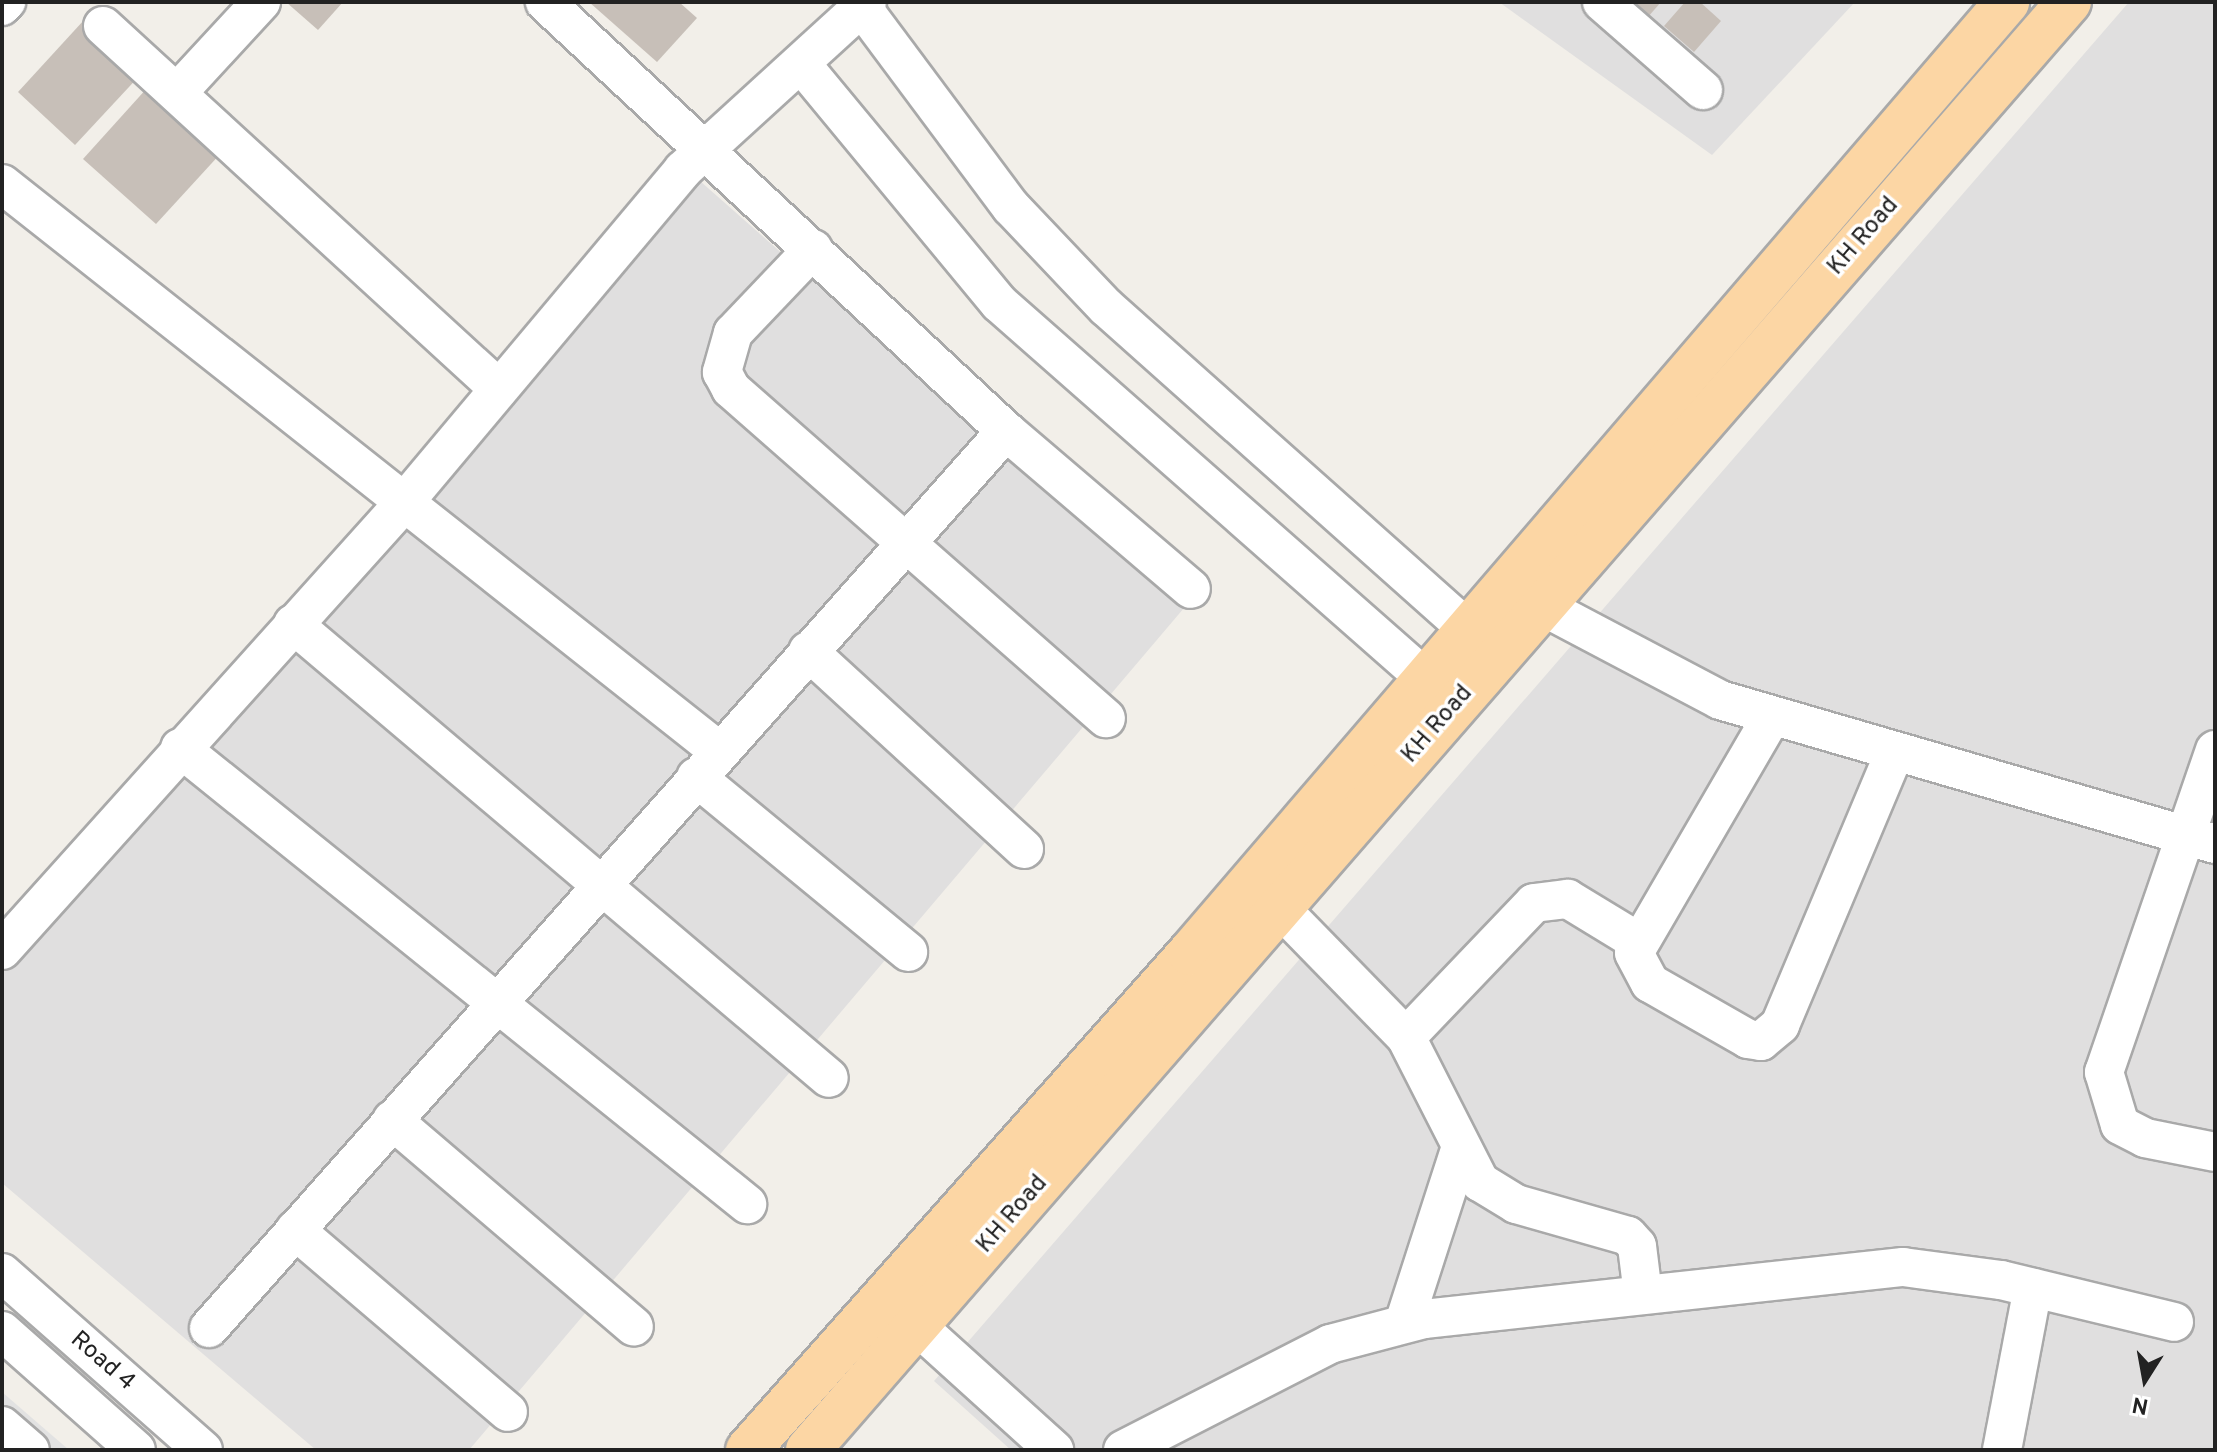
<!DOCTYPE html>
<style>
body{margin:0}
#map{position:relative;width:2217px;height:1452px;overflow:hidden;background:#f2efe9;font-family:Overpass,sans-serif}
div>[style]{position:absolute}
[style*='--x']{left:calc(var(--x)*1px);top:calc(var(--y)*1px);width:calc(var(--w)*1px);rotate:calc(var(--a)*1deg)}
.residential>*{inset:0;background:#e0dfdf}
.parking>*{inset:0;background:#e2e2e2}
.building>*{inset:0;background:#c7bfb8}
.roads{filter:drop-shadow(2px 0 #a9a9a9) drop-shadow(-2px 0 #a9a9a9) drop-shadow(0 2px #a9a9a9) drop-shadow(0 -2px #a9a9a9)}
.minor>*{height:38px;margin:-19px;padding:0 19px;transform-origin:19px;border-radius:19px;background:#fff}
.major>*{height:44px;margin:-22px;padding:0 22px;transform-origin:22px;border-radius:22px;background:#fcd6a4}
span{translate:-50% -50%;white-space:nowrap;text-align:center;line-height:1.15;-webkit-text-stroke:7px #fff;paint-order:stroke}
.street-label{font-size:24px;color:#222}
.frame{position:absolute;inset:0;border:4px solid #222;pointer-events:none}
.north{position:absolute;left:2105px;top:1340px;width:80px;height:80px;-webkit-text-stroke:6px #fff;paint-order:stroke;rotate:191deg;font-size:22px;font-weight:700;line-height:32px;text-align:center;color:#222}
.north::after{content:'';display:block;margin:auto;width:28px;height:36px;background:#222;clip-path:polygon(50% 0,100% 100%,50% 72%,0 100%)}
</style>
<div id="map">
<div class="residential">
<div style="clip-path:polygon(1499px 2px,1855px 2px,1712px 155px)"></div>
<div style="clip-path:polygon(2129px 2px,2215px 2px,2215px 1450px,1011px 1450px,934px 1381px)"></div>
<div style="clip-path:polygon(700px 181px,1184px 608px,469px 1450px,316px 1450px,2px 1183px,2px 973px)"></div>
</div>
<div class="parking">
<div style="clip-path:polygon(2px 1392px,69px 1450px,2px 1450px)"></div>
</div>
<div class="building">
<div style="clip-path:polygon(286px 2px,343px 2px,318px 30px)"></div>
<div style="clip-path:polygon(589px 2px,679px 2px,697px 18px,657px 62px)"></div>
<div style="clip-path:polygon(1631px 2px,1661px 2px,1648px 17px)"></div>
<div style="clip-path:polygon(1685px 2px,1700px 2px,1721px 21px,1694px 52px,1664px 26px)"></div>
<div style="clip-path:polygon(84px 20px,142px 73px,75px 145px,18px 92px)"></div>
<div style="clip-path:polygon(148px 87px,222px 152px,156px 224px,83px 159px)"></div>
</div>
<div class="roads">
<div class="minor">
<div style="--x:858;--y:2;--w:256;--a:53.3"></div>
<div style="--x:1011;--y:207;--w:138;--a:46.5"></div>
<div style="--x:1106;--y:307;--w:481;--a:41.7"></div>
<div style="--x:1602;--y:2;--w:134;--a:41.1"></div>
<div style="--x:2;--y:6;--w:6;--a:-45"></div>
<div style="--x:103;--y:26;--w:537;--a:42.51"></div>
<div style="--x:803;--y:66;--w:308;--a:50.4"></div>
<div style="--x:999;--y:303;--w:566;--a:41.35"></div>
<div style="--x:177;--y:93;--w:124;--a:-47.3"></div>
<div style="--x:2;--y:184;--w:914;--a:38.34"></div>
<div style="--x:813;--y:249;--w:116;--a:133.6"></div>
<div style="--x:733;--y:333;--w:41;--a:105.8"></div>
<div style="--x:722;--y:372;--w:19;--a:62"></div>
<div style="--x:731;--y:389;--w:499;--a:41.3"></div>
<div style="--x:1006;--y:431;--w:243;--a:40.5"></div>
<div style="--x:1542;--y:606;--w:201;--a:27.8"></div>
<div style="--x:1720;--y:700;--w:516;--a:16.22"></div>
<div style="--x:293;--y:624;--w:702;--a:40.27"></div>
<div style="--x:808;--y:651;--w:293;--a:42.5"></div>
<div style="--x:1772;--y:716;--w:274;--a:120.2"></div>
<div style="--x:1634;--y:953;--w:34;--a:62"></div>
<div style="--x:1650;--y:983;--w:113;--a:29.7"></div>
<div style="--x:1748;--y:1039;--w:13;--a:9"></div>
<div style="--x:1761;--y:1041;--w:25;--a:-40"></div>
<div style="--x:1780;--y:1025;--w:296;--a:-67.2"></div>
<div style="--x:180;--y:748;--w:728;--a:38.81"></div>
<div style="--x:2215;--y:750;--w:341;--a:109"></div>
<div style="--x:2104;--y:1072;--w:55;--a:73.2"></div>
<div style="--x:2120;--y:1125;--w:28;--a:27"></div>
<div style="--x:2145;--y:1138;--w:71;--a:11.3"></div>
<div style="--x:696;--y:777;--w:275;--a:39.5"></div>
<div style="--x:1280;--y:908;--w:180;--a:45.7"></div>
<div style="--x:1406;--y:1037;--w:163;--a:63"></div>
<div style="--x:1480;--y:1182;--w:42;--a:31.4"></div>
<div style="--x:1516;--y:1204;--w:116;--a:15.9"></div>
<div style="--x:1628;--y:1236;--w:13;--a:48"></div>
<div style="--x:1637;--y:1246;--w:49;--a:83"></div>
<div style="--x:2;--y:950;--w:598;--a:-48.05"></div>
<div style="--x:402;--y:505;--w:437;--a:-50"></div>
<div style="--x:683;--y:170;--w:249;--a:-42.4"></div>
<div style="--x:1406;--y:1037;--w:185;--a:-46.3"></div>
<div style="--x:1534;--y:903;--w:34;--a:-7"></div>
<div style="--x:1568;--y:899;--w:81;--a:31.3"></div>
<div style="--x:392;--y:1120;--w:318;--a:40.5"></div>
<div style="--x:295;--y:1230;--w:280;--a:40.5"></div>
<div style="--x:2;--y:1273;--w:268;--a:41.4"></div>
<div style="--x:1404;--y:1323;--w:182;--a:-72.1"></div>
<div style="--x:917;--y:1326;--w:185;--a:42.1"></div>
<div style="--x:209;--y:1328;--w:1200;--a:-48.38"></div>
<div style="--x:1006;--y:431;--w:630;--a:-137.06"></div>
<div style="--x:2;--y:1331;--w:179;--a:41.6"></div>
<div style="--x:2;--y:1426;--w:37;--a:41"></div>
<div style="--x:1123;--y:1450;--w:233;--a:-27.1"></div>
<div style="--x:1330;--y:1344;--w:97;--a:-14.9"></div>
<div style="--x:1424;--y:1319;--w:482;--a:-6.2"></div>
<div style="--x:1903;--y:1267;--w:99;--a:7.6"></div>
<div style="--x:2001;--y:1280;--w:178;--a:13.6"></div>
<div style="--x:2002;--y:1450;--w:165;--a:-79.2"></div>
</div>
<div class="major">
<div style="--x:748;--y:1450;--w:665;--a:-48.35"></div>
<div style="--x:1190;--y:953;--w:1254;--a:-49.33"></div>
<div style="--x:808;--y:1450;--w:1920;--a:-48.95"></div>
</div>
</div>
<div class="street-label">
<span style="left:1864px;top:237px;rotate:-49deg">KH Road</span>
<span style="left:1438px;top:725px;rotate:-49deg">KH Road</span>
<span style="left:1013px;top:1215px;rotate:-49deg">KH Road</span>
<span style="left:102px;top:1362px;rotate:41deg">Road 4</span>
</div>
<div class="frame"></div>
<div class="north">N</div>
</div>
